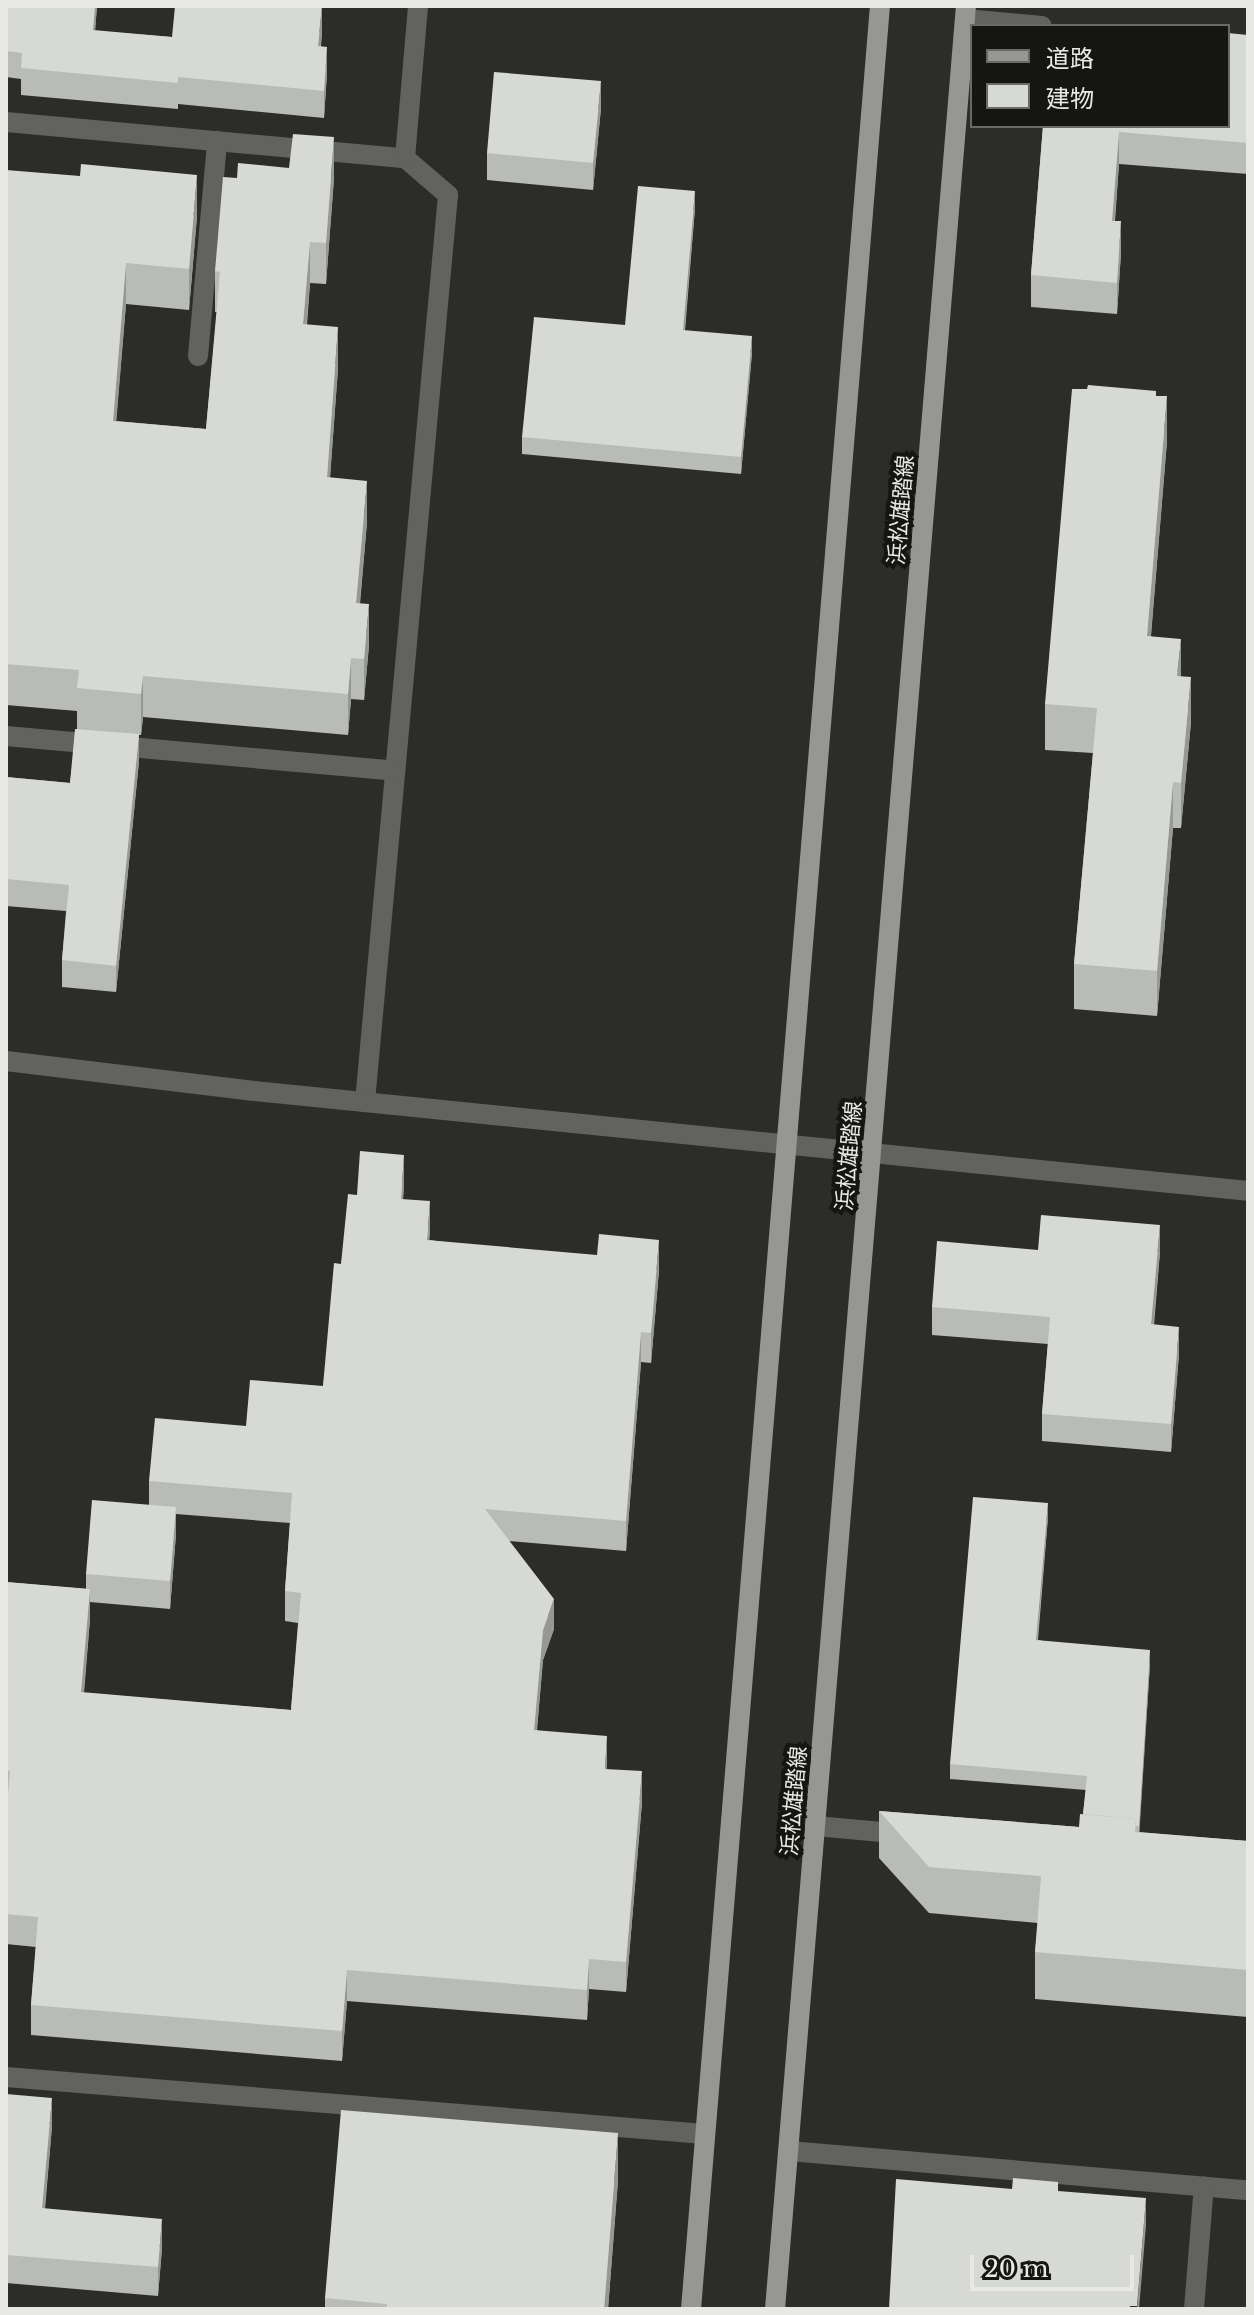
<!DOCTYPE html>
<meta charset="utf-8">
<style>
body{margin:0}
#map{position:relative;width:1254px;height:2315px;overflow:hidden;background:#2c2d2b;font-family:"Libre Baskerville","Noto Sans JP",serif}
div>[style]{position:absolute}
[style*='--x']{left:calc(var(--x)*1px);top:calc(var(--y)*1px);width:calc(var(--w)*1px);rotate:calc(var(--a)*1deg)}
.minor>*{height:20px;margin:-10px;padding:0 10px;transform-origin:10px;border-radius:10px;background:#626261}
.major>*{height:20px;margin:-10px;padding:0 10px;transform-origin:10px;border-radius:10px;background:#969693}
.wall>*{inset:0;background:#b8bbb8}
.shaded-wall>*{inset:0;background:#969896}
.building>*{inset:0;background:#d6d9d6}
span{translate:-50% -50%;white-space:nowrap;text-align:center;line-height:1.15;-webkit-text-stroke:8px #151514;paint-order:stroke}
.street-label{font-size:22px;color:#e8e8e7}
.frame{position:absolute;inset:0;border:8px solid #e8e8e7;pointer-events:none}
.legend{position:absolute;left:970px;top:24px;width:260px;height:104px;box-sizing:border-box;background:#151514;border:2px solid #696968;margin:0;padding:10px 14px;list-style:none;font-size:24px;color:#e8e8e7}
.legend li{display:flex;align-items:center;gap:16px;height:40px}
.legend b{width:40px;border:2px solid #696968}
.scale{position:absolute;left:970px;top:2255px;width:164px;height:36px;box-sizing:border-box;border:4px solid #e8e8e7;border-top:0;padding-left:10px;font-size:24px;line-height:28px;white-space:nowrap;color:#e8e8e7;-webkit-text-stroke:6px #151514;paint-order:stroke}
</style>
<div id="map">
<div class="minor">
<div style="--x:965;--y:19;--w:77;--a:5.2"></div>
<div style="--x:6;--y:122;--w:401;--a:5.2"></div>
<div style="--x:405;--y:158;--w:57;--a:40.7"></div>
<div style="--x:448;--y:195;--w:911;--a:95.23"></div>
<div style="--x:405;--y:158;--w:153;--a:-85.1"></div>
<div style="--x:198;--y:356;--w:216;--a:-84.9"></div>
<div style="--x:6;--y:736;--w:391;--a:5.1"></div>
<div style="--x:6;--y:1061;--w:250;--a:6.9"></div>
<div style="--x:254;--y:1091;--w:999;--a:5.74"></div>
<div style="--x:816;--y:1826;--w:88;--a:5.2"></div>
<div style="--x:6;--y:2077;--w:701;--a:4.66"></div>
<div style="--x:789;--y:2151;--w:461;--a:4.9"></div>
<div style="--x:1194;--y:2309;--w:123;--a:-85.4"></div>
</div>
<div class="major">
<div style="--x:691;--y:2309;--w:2311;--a:-85.31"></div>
<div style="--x:775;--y:2309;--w:2311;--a:-85.26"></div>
</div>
<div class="wall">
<div style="clip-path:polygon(6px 6px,97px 6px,95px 31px,172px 37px,322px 32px,321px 46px,327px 73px,324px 118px,178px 104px,178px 109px,21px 95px,21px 79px,6px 77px)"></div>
<div style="clip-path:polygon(1248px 35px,1248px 174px,1119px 164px,1115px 221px,1121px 253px,1117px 314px,1031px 307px,1031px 275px,1043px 126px,1228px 126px)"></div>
<div style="clip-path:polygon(601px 108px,593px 190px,487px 180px,487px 153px)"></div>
<div style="clip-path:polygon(6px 170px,197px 216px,189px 310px,126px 304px,116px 421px,206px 429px,217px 312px,215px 312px,215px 271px,237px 178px,334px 178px,326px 284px,310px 283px,307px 325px,338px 368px,330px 478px,367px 522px,360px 604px,369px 645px,364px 700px,351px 699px,348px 735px,143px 717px,141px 735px,139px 735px,139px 761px,116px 992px,62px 987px,62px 960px,66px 911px,6px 906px,6px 777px,70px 783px,77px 729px,77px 711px,6px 705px)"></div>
<div style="clip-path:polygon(695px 208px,685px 331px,752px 353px,741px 474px,522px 454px,522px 437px,625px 325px)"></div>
<div style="clip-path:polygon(1156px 396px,1167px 441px,1151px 636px,1181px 676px,1191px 722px,1181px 828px,1173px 828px,1157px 1016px,1074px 1009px,1074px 964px,1093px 753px,1045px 750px,1045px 704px)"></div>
<div style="clip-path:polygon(evenodd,404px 1185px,403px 1199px,430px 1231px,429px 1240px,659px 1270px,651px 1363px,641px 1362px,626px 1551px,509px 1541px,554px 1629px,543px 1660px,537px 1730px,607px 1769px,642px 1802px,626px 1992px,589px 1989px,587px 2020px,347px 2001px,342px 2061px,31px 2035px,31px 2005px,36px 1947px,6px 1944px,6px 1819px,8px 1801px,6px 1801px,6px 1582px,86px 1589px,86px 1574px,149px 1505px,149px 1481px,246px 1426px,323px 1386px,341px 1264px,357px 1195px,404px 1185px,176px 1514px,290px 1523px,285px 1591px,285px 1621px,298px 1623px,291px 1710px,84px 1693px,90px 1619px,90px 1602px,170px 1609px,176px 1534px,176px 1514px)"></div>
<div style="clip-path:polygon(1038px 1250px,1160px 1252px,1154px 1325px,1179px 1354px,1171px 1452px,1042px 1441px,1042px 1414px,1048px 1344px,932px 1335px,932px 1307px)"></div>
<div style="clip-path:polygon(1048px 1517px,1038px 1640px,1150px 1664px,1139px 1832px,1248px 1841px,1248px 2017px,1035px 1999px,1035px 1952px,1038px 1923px,929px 1913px,879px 1858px,879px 1811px,1079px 1827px,1083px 1814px,1086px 1790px,950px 1779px,950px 1764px)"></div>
<div style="clip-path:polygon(6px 2094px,52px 2126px,45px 2209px,162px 2248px,158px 2296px,6px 2283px)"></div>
<div style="clip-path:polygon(618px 2180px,608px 2309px,325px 2309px,325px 2298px)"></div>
</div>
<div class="shaded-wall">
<div style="clip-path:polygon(95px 6px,97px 6px,93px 57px,93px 30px)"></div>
<div style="clip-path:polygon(322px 6px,322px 32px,318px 73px,318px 46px)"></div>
<div style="clip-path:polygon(327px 47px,327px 73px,324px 118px,324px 91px)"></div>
<div style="clip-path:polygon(601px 81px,601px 108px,593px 190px,593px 163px)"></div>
<div style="clip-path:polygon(1119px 132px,1119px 164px,1112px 253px,1112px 221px)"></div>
<div style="clip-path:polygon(334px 137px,334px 178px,326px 284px,326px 243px)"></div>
<div style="clip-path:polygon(197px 175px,197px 216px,189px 310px,189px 269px)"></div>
<div style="clip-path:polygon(695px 191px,695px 208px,683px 347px,683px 330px)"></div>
<div style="clip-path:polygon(1121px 221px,1121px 253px,1117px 314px,1117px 283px)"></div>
<div style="clip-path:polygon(310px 242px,310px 283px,303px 365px,303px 324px)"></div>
<div style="clip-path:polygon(126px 263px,126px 304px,113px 462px,113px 421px)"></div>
<div style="clip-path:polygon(338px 327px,338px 368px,327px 518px,327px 477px)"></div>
<div style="clip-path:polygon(752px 336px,752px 353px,741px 474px,741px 457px)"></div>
<div style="clip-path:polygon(1167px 396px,1167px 441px,1147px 681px,1147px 636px)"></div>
<div style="clip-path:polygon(367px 481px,367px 522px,356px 644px,356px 603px)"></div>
<div style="clip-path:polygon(369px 604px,369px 645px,364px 700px,364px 659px)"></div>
<div style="clip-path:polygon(1181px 639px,1181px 684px,1177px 676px)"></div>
<div style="clip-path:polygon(351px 658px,351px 699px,348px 735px,348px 694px)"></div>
<div style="clip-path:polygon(143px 676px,143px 717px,141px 735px,141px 694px)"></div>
<div style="clip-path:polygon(1191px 677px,1191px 722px,1181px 828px,1181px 783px)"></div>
<div style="clip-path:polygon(139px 734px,139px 761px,116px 992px,116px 966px)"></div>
<div style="clip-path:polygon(1173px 782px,1173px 828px,1157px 1016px,1157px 971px)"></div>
<div style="clip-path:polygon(404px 1155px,404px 1185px,401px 1229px,401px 1199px)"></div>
<div style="clip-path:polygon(430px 1201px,430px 1231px,427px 1270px,427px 1240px)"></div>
<div style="clip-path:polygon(1160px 1225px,1160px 1252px,1151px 1351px,1151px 1324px)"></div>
<div style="clip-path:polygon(659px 1240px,659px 1270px,651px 1363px,651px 1333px)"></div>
<div style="clip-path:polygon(1179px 1327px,1179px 1354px,1171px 1452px,1171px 1424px)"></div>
<div style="clip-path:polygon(641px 1332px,641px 1362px,626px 1551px,626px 1521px)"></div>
<div style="clip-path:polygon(1048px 1503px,1048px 1517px,1036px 1654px,1036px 1640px)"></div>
<div style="clip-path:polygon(176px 1507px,176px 1534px,170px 1609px,170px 1581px)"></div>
<div style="clip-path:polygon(90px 1589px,90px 1619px,81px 1722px,81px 1692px)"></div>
<div style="clip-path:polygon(554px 1599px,554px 1629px,543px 1660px,534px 1760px,534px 1730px,543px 1630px)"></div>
<div style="clip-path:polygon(1150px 1650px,1150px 1664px,1139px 1840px,1139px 1826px)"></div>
<div style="clip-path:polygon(607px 1736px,607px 1766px,605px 1799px,605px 1769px)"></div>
<div style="clip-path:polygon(642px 1771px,642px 1802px,626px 1992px,626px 1962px)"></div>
<div style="clip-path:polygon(589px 1959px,589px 1989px,587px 2020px,587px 1990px)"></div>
<div style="clip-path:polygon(347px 1970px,347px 2001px,342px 2061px,342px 2031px)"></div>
<div style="clip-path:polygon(52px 2098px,52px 2126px,42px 2237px,42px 2208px)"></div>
<div style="clip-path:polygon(618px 2133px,618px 2180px,608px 2309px,604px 2309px)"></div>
<div style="clip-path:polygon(1146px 2198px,1146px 2225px,1139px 2309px,1137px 2309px)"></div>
<div style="clip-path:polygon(162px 2219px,162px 2248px,158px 2296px,158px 2267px)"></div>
</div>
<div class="building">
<div style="clip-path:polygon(6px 6px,95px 6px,93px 30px,172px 37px,175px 6px,322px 6px,318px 46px,327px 47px,324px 91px,178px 77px,178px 83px,21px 68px,22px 53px,6px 51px)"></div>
<div style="clip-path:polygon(1228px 33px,1248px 35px,1248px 143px,1119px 132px,1112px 221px,1121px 221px,1117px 283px,1031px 275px,1043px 126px,1228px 126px)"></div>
<div style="clip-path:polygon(494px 72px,601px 81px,593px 163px,487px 153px)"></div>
<div style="clip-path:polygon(293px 134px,334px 137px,326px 243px,310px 242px,303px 324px,338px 327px,327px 477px,367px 481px,356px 603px,369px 604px,364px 659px,351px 658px,348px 694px,143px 676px,141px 694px,77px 688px,79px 670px,6px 664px,6px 170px,80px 176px,81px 164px,197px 175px,189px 269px,126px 263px,113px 421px,206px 429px,220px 272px,215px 271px,223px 177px,237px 178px,238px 163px,289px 168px)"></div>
<div style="clip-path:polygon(638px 186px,695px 191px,683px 330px,752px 336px,741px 457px,522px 437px,534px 317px,625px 325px)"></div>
<div style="clip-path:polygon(1088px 385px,1156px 391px,1156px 396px,1167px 396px,1147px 636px,1181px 639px,1177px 676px,1191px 677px,1181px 783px,1173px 782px,1157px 971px,1074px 964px,1097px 708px,1045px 704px,1072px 389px,1087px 389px)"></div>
<div style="clip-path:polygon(75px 729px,139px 734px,116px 966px,62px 960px,69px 885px,6px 879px,6px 777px,70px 783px)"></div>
<div style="clip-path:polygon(360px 1151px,404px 1155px,401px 1199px,430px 1201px,427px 1240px,597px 1255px,599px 1234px,659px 1240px,651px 1333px,641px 1332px,626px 1521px,485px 1509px,554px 1599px,543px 1630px,534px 1730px,607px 1736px,605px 1769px,642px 1771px,626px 1962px,589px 1959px,587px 1990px,347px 1970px,342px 2031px,31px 2005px,38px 1917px,6px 1914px,6px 1819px,10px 1771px,6px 1770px,6px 1582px,90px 1589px,81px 1692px,291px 1710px,301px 1593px,285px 1591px,292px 1493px,149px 1481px,155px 1418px,246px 1426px,250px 1380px,323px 1386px,334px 1263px,341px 1264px,348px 1194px,357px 1195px)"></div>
<div style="clip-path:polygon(1041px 1215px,1160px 1225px,1151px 1324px,1179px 1327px,1171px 1424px,1042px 1414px,1050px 1317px,932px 1307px,937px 1241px,1038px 1250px)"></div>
<div style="clip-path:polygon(973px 1497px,1048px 1503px,1036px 1640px,1150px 1650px,1139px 1826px,1136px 1826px,1136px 1819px,1083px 1814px,1087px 1776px,950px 1764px)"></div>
<div style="clip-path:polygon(92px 1500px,176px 1507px,170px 1581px,86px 1574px)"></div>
<div style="clip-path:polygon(879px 1811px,1079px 1827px,1080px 1814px,1136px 1819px,1135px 1832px,1248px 1841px,1248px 1970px,1035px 1952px,1041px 1876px,929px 1867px)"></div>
<div style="clip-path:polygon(6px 2094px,52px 2098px,42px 2208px,162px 2219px,158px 2267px,6px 2255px)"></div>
<div style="clip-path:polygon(341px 2110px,618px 2133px,604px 2309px,387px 2309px,387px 2304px,325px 2298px)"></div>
<div style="clip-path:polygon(1013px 2178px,1058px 2182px,1058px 2191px,1146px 2198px,1137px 2306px,1130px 2306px,1130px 2309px,889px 2309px,896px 2179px,1012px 2189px)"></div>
</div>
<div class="street-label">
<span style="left:901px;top:510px;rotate:-85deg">浜松雄踏線</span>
<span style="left:849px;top:1156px;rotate:-85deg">浜松雄踏線</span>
<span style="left:794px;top:1801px;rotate:-85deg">浜松雄踏線</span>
</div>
<div class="frame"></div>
<ul class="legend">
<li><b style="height:10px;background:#969693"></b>道路</li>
<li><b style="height:22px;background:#d6d9d6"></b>建物</li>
</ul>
<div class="scale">20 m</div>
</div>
